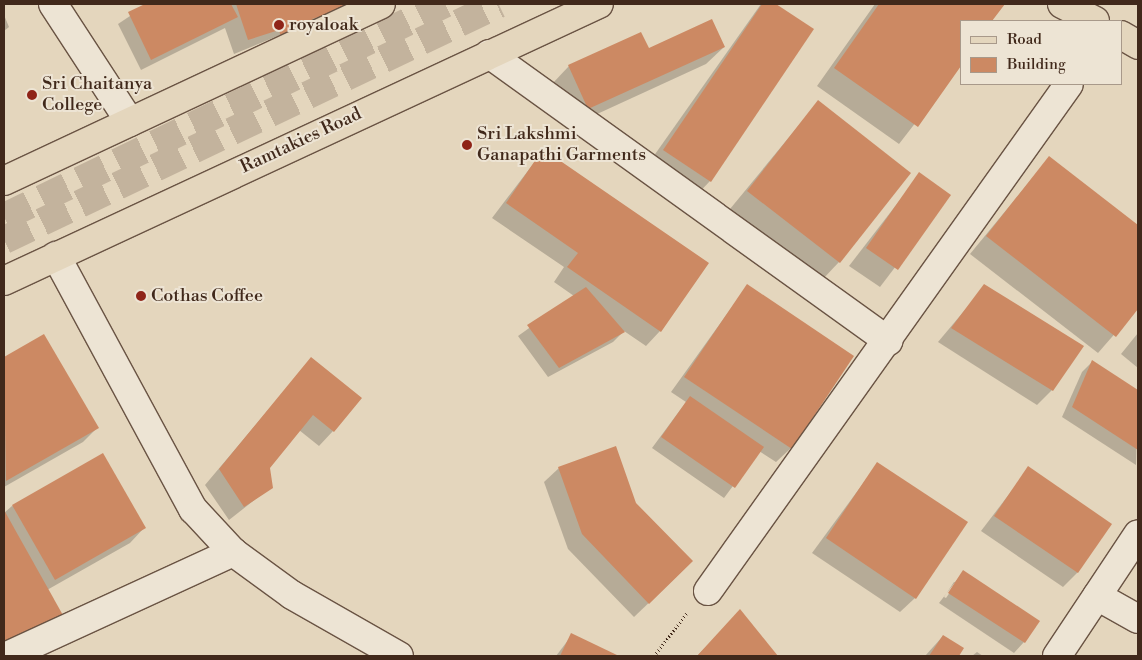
<!DOCTYPE html>
<style>
body{margin:0}
#map{position:relative;width:1142px;height:660px;overflow:hidden;background:#e4d6bd;font-family:"Libre Bodoni",serif}
div>[style]{position:absolute}
[style*='--x']{left:calc(var(--x)*1px);top:calc(var(--y)*1px);width:calc(var(--w)*1px);rotate:calc(var(--a)*1deg)}
.shadow>*{inset:0;background:#0003}
.building>*{inset:0;background:#cc8963}
.primary-tunnel>*{height:28px;margin-top:-14px;transform-origin:0;background:repeating-linear-gradient(90deg,#c3b39d 0 28px,transparent 0 42px)}
.path>*{height:3px;margin-top:-1.5px;transform-origin:0;background:repeating-linear-gradient(90deg,#41291b 0 1px,transparent 0 3.5px)}
.roads{filter:drop-shadow(1px 0 #6a5444) drop-shadow(-1px 0 #6a5444) drop-shadow(0 1px #6a5444) drop-shadow(0 -1px #6a5444)}
.minor>*{height:28px;margin:-14px;padding:0 14px;transform-origin:14px;border-radius:14px;background:#ede4d4}
.tertiary>*{height:28px;margin:-14px;padding:0 14px;transform-origin:14px;border-radius:14px;background:#ede4d4}
.primary>*{height:28px;margin:-14px;padding:0 14px;transform-origin:14px;border-radius:14px;background:#e4d6bd}
.dots>*{width:14px;height:14px;translate:-50% -50%;box-sizing:border-box;border:2px solid #ede4d4;border-radius:50%}
span{translate:-50% -50%;white-space:nowrap;text-align:center;line-height:1.15;-webkit-text-stroke:4px #ede4d4;paint-order:stroke}
.poi-label{font-size:18px;color:#41291b}
.left{translate:0 -50%;text-align:left}
.street-label{font-size:18px;color:#41291b}
.frame{position:absolute;inset:0;border:5px solid #41291b;pointer-events:none}
.legend{position:absolute;left:960px;top:20px;width:162px;height:65px;box-sizing:border-box;background:#ede4d4;border:1px solid #a8998a;margin:0;padding:6px 9px;list-style:none;font-size:15px;color:#41291b}
.legend li{display:flex;align-items:center;gap:10px;height:25px}
.legend b{width:25px;border:1px solid #a8998a}
</style>
<div id="map">
<div class="shadow">
<div style="clip-path:polygon(148px 4px,341px 4px,343px 9px,234px 54px,225px 28px,141px 70px,118px 24px)"></div>
<div style="clip-path:polygon(761px 4px,773px 4px,812px 29px,710px 181px,693px 199px,646px 167px)"></div>
<div style="clip-path:polygon(875px 4px,1003px 4px,991px 21px,961px 21px,961px 64px,899px 144px,817px 86px)"></div>
<div style="clip-path:polygon(4px 15px,9px 27px,4px 31px)"></div>
<div style="clip-path:polygon(724px 47px,706px 64px,571px 126px,552px 84px,569px 66px,648px 49px)"></div>
<div style="clip-path:polygon(818px 102px,839px 262px,822px 280px,730px 209px)"></div>
<div style="clip-path:polygon(543px 151px,660px 331px,646px 346px,624px 331px,613px 342px,548px 377px,518px 336px,574px 296px,554px 282px,564px 267px,492px 218px)"></div>
<div style="clip-path:polygon(1049px 158px,1138px 227px,1138px 307px,1098px 353px,970px 254px)"></div>
<div style="clip-path:polygon(920px 174px,950px 195px,880px 287px,849px 266px)"></div>
<div style="clip-path:polygon(747px 286px,791px 448px,776px 462px,759px 451px,724px 498px,652px 448px,686px 402px,671px 392px)"></div>
<div style="clip-path:polygon(985px 286px,1052px 390px,1037px 405px,938px 342px)"></div>
<div style="clip-path:polygon(1138px 333px,1138px 368px,1121px 354px)"></div>
<div style="clip-path:polygon(44px 336px,97px 428px,83px 442px,4px 487px,4px 358px)"></div>
<div style="clip-path:polygon(311px 359px,333px 431px,319px 446px,299px 430px,268px 467px,271px 487px,229px 520px,205px 485px)"></div>
<div style="clip-path:polygon(1092px 362px,1138px 392px,1136px 465px,1062px 417px,1082px 372px)"></div>
<div style="clip-path:polygon(878px 463px,915px 598px,900px 612px,812px 553px)"></div>
<div style="clip-path:polygon(559px 468px,635px 504px,677px 576px,634px 617px,568px 549px,544px 482px)"></div>
<div style="clip-path:polygon(1029px 468px,1078px 572px,1063px 587px,981px 531px)"></div>
<div style="clip-path:polygon(12px 506px,144px 528px,130px 543px,47px 590px,4px 656px,4px 513px)"></div>
<div style="clip-path:polygon(evenodd,963px 572px,1024px 642px,1014px 653px,939px 603px,963px 572px,954px 582px,957px 582px,946px 598px,944px 597px,954px 582px)"></div>
<div style="clip-path:polygon(740px 611px,776px 656px,697px 656px,726px 626px)"></div>
<div style="clip-path:polygon(572px 635px,617px 656px,556px 656px)"></div>
<div style="clip-path:polygon(943px 636px,962px 649px,957px 656px,925px 656px)"></div>
<div style="clip-path:polygon(977px 652px,983px 656px,972px 656px)"></div>
</div>
<div class="building">
<div style="clip-path:polygon(145px 4px,231px 4px,238px 17px,151px 60px,128px 12px)"></div>
<div style="clip-path:polygon(236px 4px,343px 4px,344px 9px,312px 19px,316px 30px,282px 41px,279px 30px,248px 40px)"></div>
<div style="clip-path:polygon(762px 4px,776px 4px,814px 29px,711px 182px,663px 150px)"></div>
<div style="clip-path:polygon(879px 4px,1005px 4px,992px 21px,961px 21px,961px 66px,918px 127px,834px 68px)"></div>
<div style="clip-path:polygon(712px 19px,725px 47px,588px 109px,568px 65px,641px 32px,649px 48px)"></div>
<div style="clip-path:polygon(818px 100px,911px 173px,840px 263px,747px 191px)"></div>
<div style="clip-path:polygon(543px 149px,709px 263px,661px 332px,567px 267px,578px 253px,506px 203px)"></div>
<div style="clip-path:polygon(1049px 156px,1138px 225px,1138px 309px,1116px 337px,986px 236px)"></div>
<div style="clip-path:polygon(919px 172px,951px 195px,898px 270px,866px 248px)"></div>
<div style="clip-path:polygon(747px 284px,854px 356px,792px 449px,684px 377px)"></div>
<div style="clip-path:polygon(984px 284px,1084px 346px,1053px 391px,951px 328px)"></div>
<div style="clip-path:polygon(586px 287px,625px 332px,559px 368px,527px 325px)"></div>
<div style="clip-path:polygon(44px 334px,99px 428px,6px 481px,4px 357px)"></div>
<div style="clip-path:polygon(311px 357px,362px 398px,334px 432px,313px 415px,270px 468px,273px 488px,244px 507px,219px 469px)"></div>
<div style="clip-path:polygon(1092px 360px,1138px 390px,1138px 450px,1072px 407px)"></div>
<div style="clip-path:polygon(690px 396px,764px 447px,735px 488px,661px 437px)"></div>
<div style="clip-path:polygon(616px 446px,636px 503px,693px 561px,649px 604px,582px 534px,558px 467px)"></div>
<div style="clip-path:polygon(103px 453px,146px 528px,55px 580px,12px 505px)"></div>
<div style="clip-path:polygon(877px 462px,968px 522px,916px 599px,826px 538px)"></div>
<div style="clip-path:polygon(1028px 466px,1112px 524px,1078px 573px,994px 516px)"></div>
<div style="clip-path:polygon(4px 510px,64px 617px,4px 650px)"></div>
<div style="clip-path:polygon(963px 570px,1040px 621px,1025px 643px,948px 593px)"></div>
<div style="clip-path:polygon(740px 609px,778px 656px,697px 656px)"></div>
<div style="clip-path:polygon(571px 633px,619px 656px,560px 656px)"></div>
<div style="clip-path:polygon(943px 635px,964px 648px,959px 656px,929px 656px)"></div>
</div>
<div class="primary-tunnel">
<div style="--x:4;--y:217;--w:490;--a:-25.8"></div>
<div style="--x:4;--y:240;--w:548;--a:-25.49"></div>
</div>
<div class="path">
<div style="--x:654;--y:656;--w:54;--a:-52.5"></div>
</div>
<div class="roads">
<div class="minor">
<div style="--x:489;--y:54;--w:492;--a:35.7"></div>
<div style="--x:56;--y:256;--w:288;--a:61.6"></div>
<div style="--x:193;--y:509;--w:59;--a:47.1"></div>
<div style="--x:233;--y:552;--w:73;--a:36.1"></div>
<div style="--x:292;--y:595;--w:123;--a:29.7"></div>
<div style="--x:708;--y:591;--w:622;--a:-54.55"></div>
<div style="--x:1097;--y:596;--w:47;--a:29.3"></div>
<div style="--x:7;--y:656;--w:249;--a:-24.7"></div>
<div style="--x:1057;--y:656;--w:146;--a:-56.4"></div>
</div>
<div class="tertiary">
<div style="--x:53;--y:4;--w:141;--a:56.9"></div>
</div>
<div class="primary">
<div style="--x:1062;--y:4;--w:37;--a:27"></div>
<div style="--x:1121;--y:35;--w:20;--a:30"></div>
<div style="--x:4;--y:181;--w:416;--a:-25.1"></div>
<div style="--x:4;--y:281;--w:656;--a:-24.96"></div>
</div>
</div>
<div class="dots">
<div style="left:279px;top:25px;background:#8f2418"></div>
<div style="left:32px;top:95px;background:#8f2418"></div>
<div style="left:467px;top:145px;background:#8f2418"></div>
<div style="left:141px;top:296px;background:#8f2418"></div>
</div>
<div class="poi-label">
<span class="left" style="left:289px;top:25px">royaloak</span>
<span class="left" style="left:42px;top:95px">Sri Chaitanya<br>College</span>
<span class="left" style="left:477px;top:145px">Sri Lakshmi<br>Ganapathi Garments</span>
<span class="left" style="left:151px;top:296px">Cothas Coffee</span>
</div>
<div class="street-label">
<span style="left:301px;top:141px;rotate:-25deg">Ramtakies Road</span>
</div>
<div class="frame"></div>
<ul class="legend">
<li><b style="height:6px;background:#e4d6bd"></b>Road</li>
<li><b style="height:14px;background:#cc8963"></b>Building</li>
</ul>
</div>
